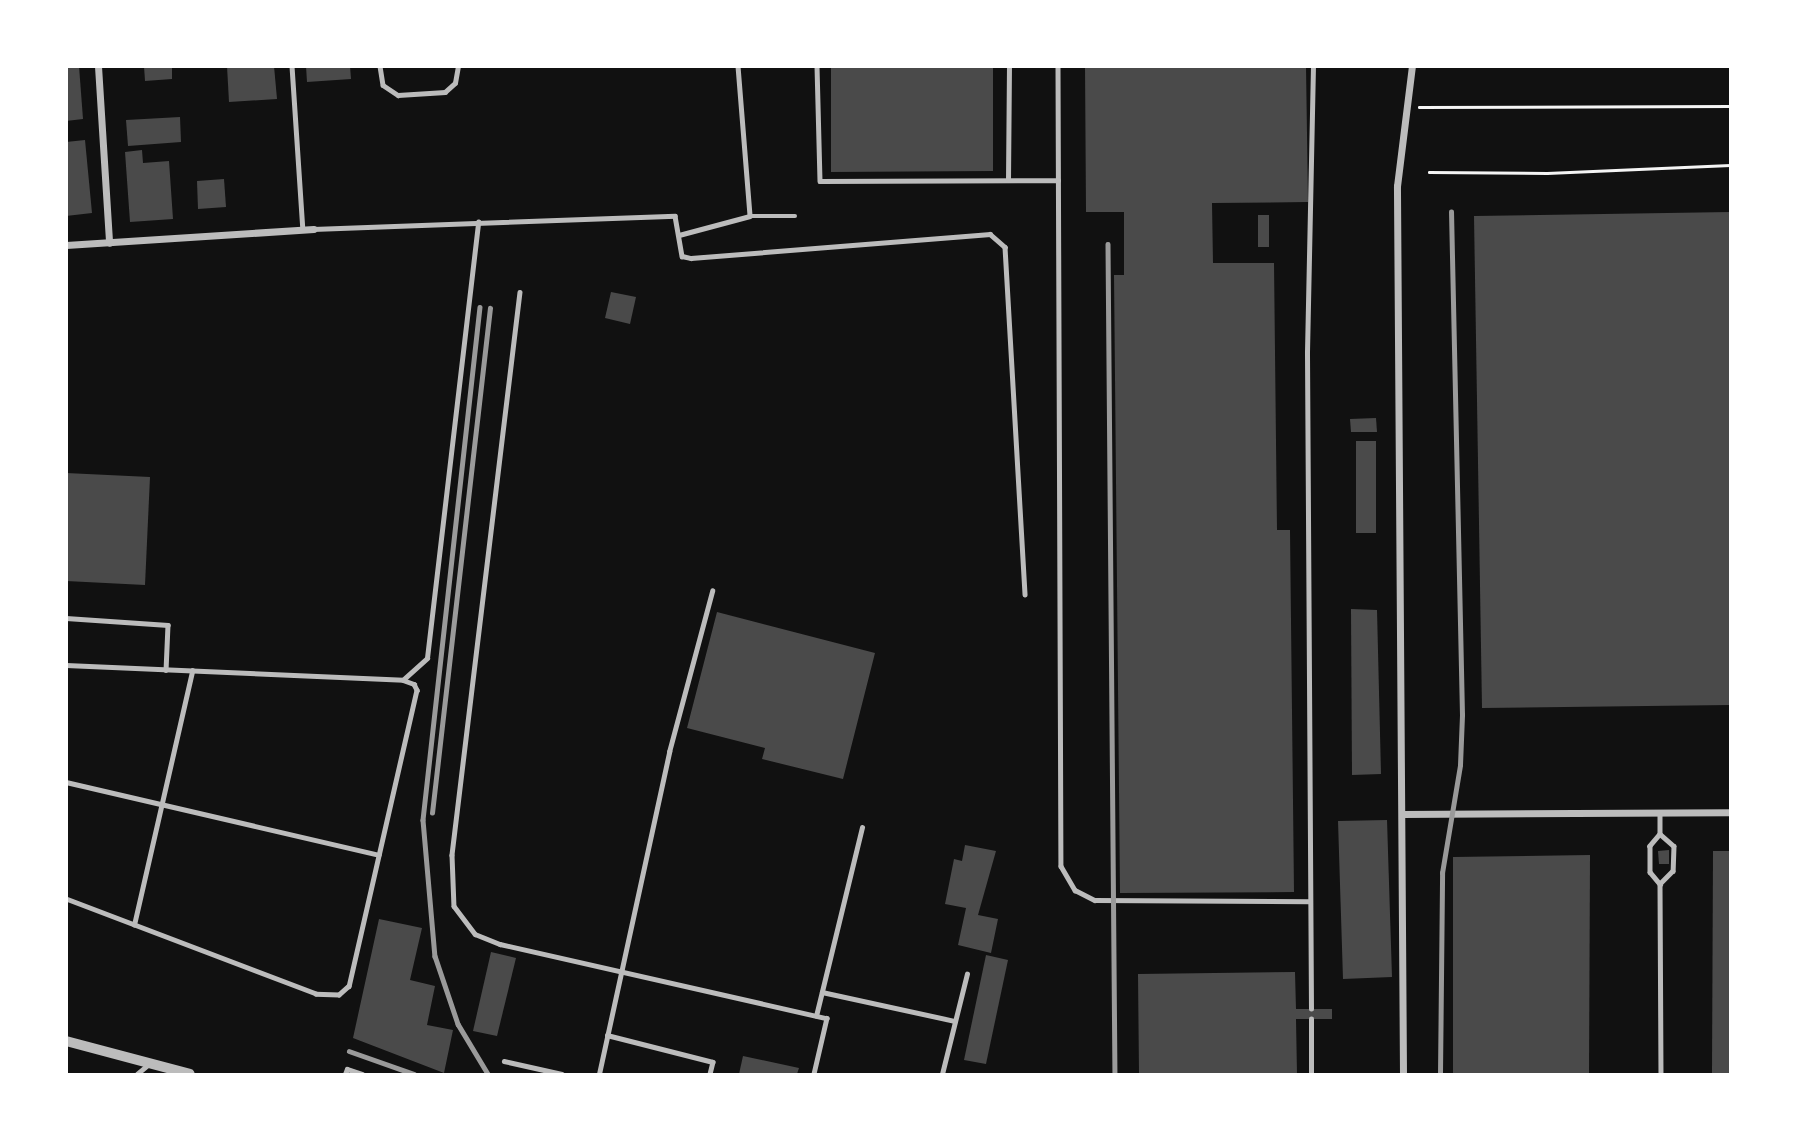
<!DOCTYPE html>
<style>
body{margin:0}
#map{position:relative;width:1797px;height:1141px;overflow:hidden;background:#111;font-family:Inter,sans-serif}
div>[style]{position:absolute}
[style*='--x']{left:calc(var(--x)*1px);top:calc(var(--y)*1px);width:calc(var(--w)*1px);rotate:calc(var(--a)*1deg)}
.building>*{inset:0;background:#4a4a4a}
.path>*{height:2.5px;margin:-1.25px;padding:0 1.25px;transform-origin:1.25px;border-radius:1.25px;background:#f5f5f5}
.service>*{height:4.5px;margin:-2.25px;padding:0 2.25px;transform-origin:2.25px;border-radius:2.25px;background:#bcbcbc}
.minor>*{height:7px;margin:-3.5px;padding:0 3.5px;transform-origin:3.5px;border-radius:3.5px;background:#bcbcbc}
.tertiary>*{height:10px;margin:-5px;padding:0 5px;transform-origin:5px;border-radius:5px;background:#bcbcbc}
.rail>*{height:4.5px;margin:-2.25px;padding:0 2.25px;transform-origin:2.25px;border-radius:2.25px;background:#9a9a9a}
span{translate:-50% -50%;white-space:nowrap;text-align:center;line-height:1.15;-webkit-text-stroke:7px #fff;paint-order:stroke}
.frame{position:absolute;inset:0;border:68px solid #fff;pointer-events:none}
</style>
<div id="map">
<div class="building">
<div style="clip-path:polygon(66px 66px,79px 66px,83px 119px,66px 121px)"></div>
<div style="clip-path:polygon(144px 66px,172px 66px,172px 79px,145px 81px)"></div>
<div style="clip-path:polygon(227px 66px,274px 66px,277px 99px,229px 102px)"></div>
<div style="clip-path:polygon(306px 66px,350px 66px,351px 79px,307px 82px)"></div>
<div style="clip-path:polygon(831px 66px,993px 66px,993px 171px,831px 172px)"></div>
<div style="clip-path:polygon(1085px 66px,1306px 66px,1308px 202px,1212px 203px,1213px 263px,1274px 263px,1277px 530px,1290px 530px,1294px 892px,1120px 893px,1114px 275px,1124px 275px,1124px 212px,1086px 212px)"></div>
<div style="clip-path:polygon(180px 117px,181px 142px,128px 146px,126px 120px)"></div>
<div style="clip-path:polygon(85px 140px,92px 213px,66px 216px,66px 142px)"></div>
<div style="clip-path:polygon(142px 150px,143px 163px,169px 161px,173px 219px,130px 222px,125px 152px)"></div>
<div style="clip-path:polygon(224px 179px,226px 207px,198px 209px,197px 181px)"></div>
<div style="clip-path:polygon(1730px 212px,1730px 705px,1482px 708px,1474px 216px)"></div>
<div style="clip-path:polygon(1258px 215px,1269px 215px,1269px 247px,1258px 247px)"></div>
<div style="clip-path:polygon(611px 292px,636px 297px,630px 324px,605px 318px)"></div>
<div style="clip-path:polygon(1376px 418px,1377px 432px,1351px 432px,1350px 419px)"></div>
<div style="clip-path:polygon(1356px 441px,1376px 441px,1376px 533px,1356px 533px)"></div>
<div style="clip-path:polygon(66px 473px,150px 477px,145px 585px,66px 581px)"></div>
<div style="clip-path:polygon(1351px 609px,1377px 610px,1381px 774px,1352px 775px)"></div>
<div style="clip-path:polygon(717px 612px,875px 653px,843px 779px,762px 759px,765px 748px,687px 728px)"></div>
<div style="clip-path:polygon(1387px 820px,1392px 977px,1343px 979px,1338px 821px)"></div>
<div style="clip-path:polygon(965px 845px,996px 851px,978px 915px,998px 919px,991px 953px,958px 945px,966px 908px,945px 904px,954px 859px,962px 861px)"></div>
<div style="clip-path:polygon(1669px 850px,1669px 864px,1659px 864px,1658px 851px)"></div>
<div style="clip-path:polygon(1713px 851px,1730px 851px,1730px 1074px,1712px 1074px)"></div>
<div style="clip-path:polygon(1590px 855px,1589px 1074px,1453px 1074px,1453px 857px)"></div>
<div style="clip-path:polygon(379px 919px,422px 928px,410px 980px,435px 986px,427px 1025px,453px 1030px,444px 1073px,353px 1038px)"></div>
<div style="clip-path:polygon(491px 952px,516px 958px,497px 1036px,473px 1031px)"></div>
<div style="clip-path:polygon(986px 955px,1008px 960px,986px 1064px,964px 1060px)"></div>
<div style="clip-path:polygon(1295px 972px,1296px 1009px,1332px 1009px,1332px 1019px,1296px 1019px,1297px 1074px,1139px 1074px,1138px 974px)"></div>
<div style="clip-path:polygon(743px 1056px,799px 1068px,797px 1074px,739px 1074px)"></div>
</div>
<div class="path">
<div style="--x:1419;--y:107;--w:311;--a:-0.2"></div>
<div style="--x:1429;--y:172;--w:118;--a:0.5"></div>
<div style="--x:1547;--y:173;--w:183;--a:-2.5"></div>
</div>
<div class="service">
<div style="--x:292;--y:66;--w:164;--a:86.2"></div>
<div style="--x:380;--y:66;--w:19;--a:81"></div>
<div style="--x:383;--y:85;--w:18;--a:34"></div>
<div style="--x:398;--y:95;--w:47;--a:-3.7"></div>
<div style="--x:445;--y:92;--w:13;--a:-42"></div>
<div style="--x:455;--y:83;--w:17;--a:-80"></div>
<div style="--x:738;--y:66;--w:150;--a:85.4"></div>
<div style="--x:817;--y:66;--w:115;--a:88.5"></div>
<div style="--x:820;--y:181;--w:238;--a:-0.2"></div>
<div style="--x:1058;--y:66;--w:800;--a:89.79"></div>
<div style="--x:1061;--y:866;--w:28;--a:60"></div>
<div style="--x:1075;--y:890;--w:22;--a:27"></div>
<div style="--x:1095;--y:900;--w:215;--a:0.3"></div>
<div style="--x:1008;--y:180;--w:114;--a:-89.5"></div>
<div style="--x:313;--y:229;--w:362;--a:-2.1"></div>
<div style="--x:675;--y:216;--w:41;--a:80.1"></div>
<div style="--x:682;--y:256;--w:9;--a:13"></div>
<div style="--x:691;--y:258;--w:300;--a:-4.6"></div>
<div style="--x:990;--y:234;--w:20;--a:41"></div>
<div style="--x:1005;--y:247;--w:348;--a:86.7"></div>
<div style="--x:679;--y:235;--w:73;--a:-15"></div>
<div style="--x:750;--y:216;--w:45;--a:0"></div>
<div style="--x:520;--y:292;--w:567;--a:96.89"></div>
<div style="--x:452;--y:855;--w:51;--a:87.8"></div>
<div style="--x:454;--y:906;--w:35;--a:53"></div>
<div style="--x:475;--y:934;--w:27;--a:22"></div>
<div style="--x:500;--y:944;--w:335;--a:12.8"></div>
<div style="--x:827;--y:1018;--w:57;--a:103.1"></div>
<div style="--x:66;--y:618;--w:102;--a:3.9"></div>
<div style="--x:168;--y:625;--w:45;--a:92.5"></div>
<div style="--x:66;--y:665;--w:337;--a:2.5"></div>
<div style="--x:403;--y:680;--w:12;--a:20"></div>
<div style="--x:414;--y:684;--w:7;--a:63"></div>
<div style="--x:417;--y:690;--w:304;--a:102.9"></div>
<div style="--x:349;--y:986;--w:13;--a:138"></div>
<div style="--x:339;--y:995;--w:23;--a:-178"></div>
<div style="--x:316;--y:994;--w:267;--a:-159.2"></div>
<div style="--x:404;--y:679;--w:31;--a:-42"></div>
<div style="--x:427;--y:658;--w:439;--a:-83.3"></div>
<div style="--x:66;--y:782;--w:321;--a:13.1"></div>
<div style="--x:1660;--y:812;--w:22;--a:90"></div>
<div style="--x:1660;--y:834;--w:18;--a:41"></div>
<div style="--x:1674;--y:846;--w:25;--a:92"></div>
<div style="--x:1673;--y:871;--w:18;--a:135"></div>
<div style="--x:1660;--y:884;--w:190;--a:89.7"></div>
<div style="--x:1660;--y:834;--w:16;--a:130"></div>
<div style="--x:1650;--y:846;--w:26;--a:90"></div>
<div style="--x:1650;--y:872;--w:16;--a:50"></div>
<div style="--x:134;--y:925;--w:261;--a:-77.1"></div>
<div style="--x:822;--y:992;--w:136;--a:12.3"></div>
<div style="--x:1311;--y:1009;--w:657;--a:-90.35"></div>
<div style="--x:1307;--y:352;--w:286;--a:-88.8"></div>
<div style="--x:816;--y:1016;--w:194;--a:-76.3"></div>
<div style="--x:607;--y:1035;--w:109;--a:14.3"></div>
<div style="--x:713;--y:1062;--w:12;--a:104"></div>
<div style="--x:504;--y:1061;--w:59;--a:12.6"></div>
<div style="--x:137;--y:1074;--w:16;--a:-40"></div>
<div style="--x:345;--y:1074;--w:5;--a:-68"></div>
<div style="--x:347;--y:1069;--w:16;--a:18"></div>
<div style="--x:599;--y:1074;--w:330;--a:-77.7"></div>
<div style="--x:669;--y:752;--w:167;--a:-75"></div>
<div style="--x:942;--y:1074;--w:103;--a:-76"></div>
<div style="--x:1311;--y:1074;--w:55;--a:-90"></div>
</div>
<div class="minor">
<div style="--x:98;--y:66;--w:177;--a:86.4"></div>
<div style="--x:66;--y:245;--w:248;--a:-3.7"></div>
<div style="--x:1402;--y:814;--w:328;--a:-0.3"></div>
<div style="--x:1403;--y:1074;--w:888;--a:-90.39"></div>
<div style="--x:1397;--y:186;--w:121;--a:-82.9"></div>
</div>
<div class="tertiary">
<div style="--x:66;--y:1041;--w:128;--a:14.9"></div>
</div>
<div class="rail">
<div style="--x:1108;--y:244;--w:830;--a:89.52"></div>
<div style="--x:480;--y:307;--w:516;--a:96.34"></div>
<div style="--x:423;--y:820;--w:137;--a:85"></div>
<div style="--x:435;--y:956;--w:72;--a:71.3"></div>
<div style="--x:458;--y:1024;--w:58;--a:59"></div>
<div style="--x:432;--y:813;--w:508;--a:-83.45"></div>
<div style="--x:349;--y:1051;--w:69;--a:19.5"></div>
<div style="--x:1440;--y:1074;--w:201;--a:-89.4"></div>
<div style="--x:1442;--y:873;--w:109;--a:-80.5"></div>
<div style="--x:1460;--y:765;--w:50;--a:-87.7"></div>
<div style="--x:1462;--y:715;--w:503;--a:-91.25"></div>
</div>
<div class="frame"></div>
</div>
